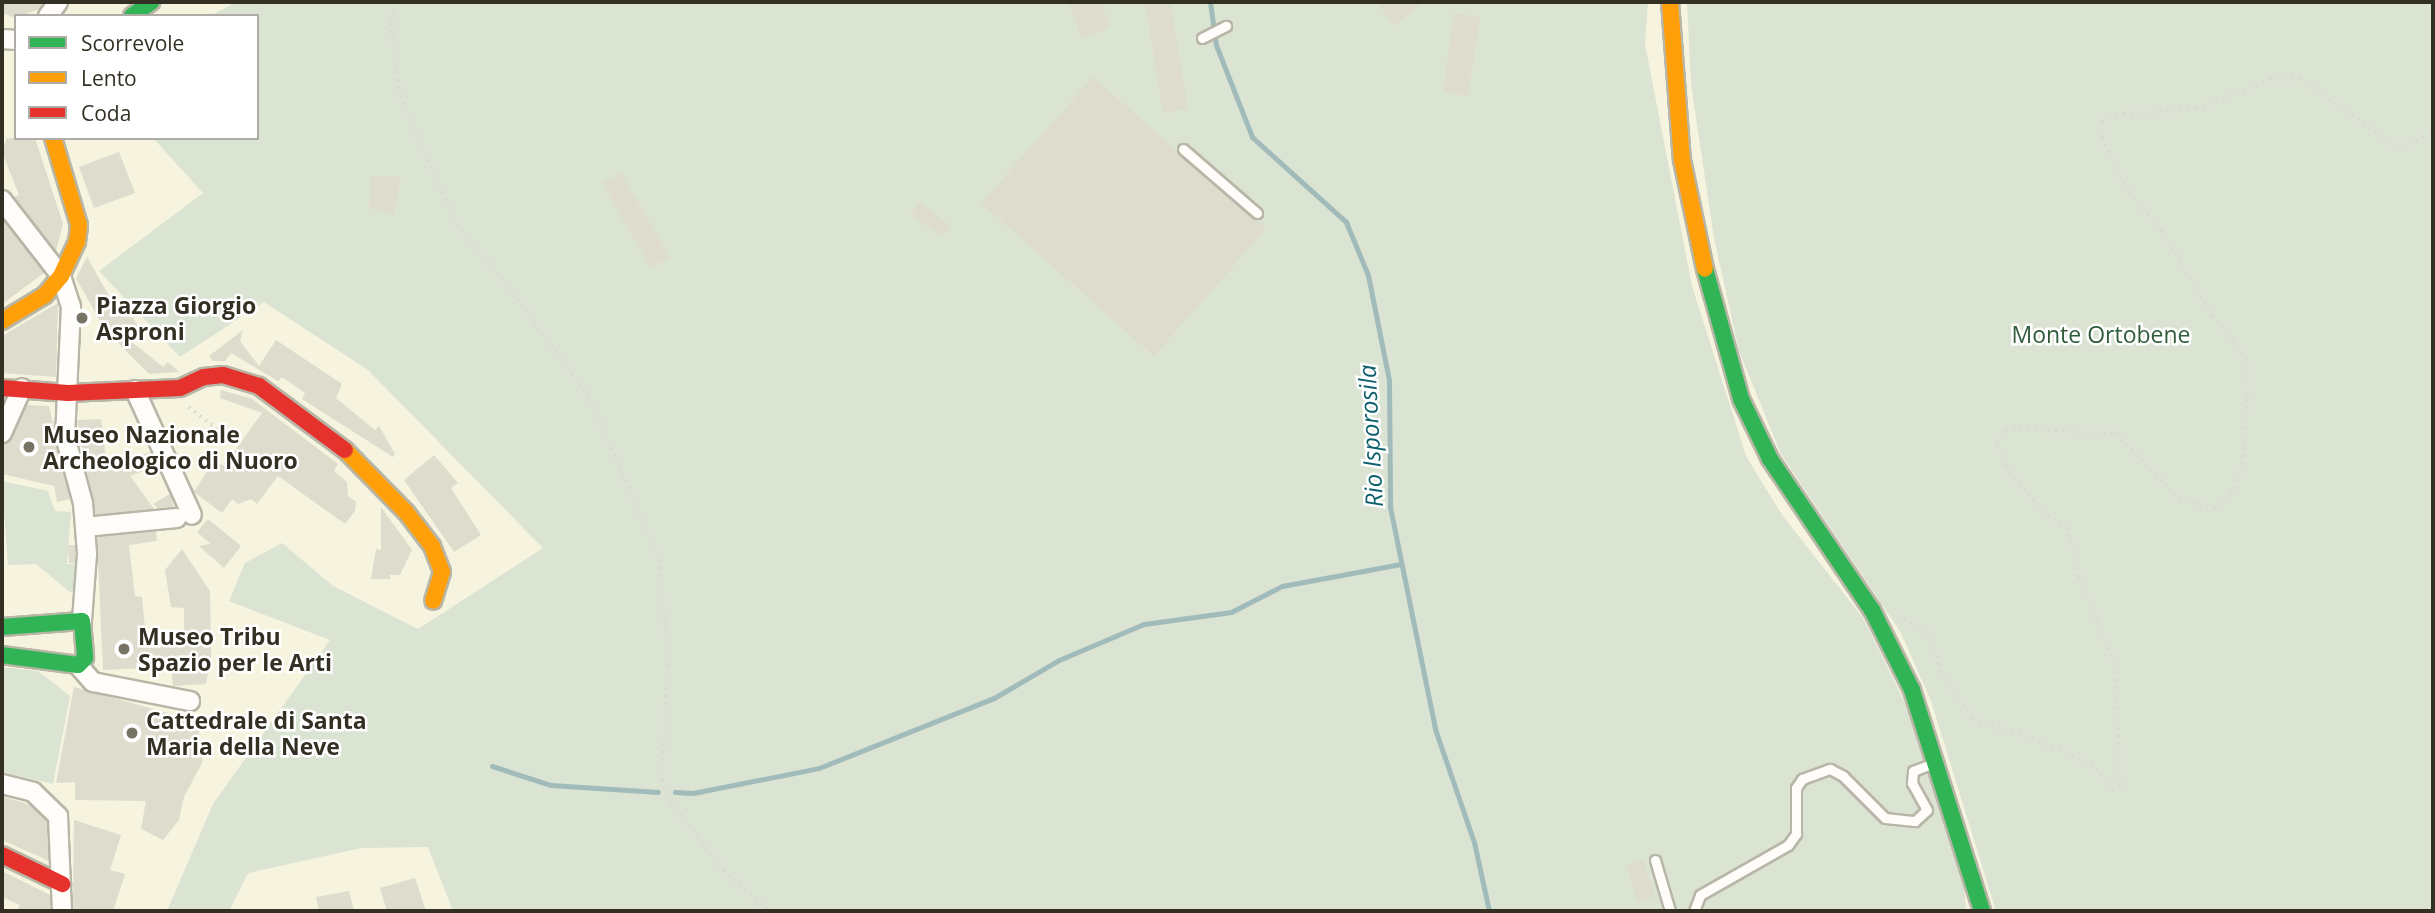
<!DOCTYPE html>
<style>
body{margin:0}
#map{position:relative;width:2435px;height:913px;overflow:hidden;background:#f6f3df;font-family:"Open Sans",sans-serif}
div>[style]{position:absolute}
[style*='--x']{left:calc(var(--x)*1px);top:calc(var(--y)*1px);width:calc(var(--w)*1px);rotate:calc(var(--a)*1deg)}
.green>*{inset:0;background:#dbe3d2}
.stream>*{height:5px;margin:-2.5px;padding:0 2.5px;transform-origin:2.5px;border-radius:2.5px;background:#a1bbbb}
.building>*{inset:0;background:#dedccd}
.path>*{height:3.5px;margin-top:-1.75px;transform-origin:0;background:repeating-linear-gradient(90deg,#dbdad4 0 2px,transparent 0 7px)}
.roads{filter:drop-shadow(2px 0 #b8b6a7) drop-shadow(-2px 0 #b8b6a7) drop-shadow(0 2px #b8b6a7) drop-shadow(0 -2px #b8b6a7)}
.lane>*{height:9px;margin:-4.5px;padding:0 4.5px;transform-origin:4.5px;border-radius:4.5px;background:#fefdfa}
.street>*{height:18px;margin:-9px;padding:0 9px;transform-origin:9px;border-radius:9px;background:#fefdfa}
.fast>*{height:16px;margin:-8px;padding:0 8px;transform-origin:8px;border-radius:8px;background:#30b455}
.slow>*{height:16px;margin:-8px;padding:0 8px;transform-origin:8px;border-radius:8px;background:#ff9f0a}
.jam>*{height:16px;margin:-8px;padding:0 8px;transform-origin:8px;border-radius:8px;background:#e5322d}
.dots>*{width:19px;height:19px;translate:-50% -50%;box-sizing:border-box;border:4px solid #fff;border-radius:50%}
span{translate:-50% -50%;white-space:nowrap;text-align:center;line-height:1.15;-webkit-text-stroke:5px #fff;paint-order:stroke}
.poi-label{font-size:23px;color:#333023;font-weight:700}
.left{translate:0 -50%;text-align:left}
.park-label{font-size:23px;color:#305c3b}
.water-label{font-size:24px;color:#0e5f6d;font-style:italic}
.frame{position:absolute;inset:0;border:4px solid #333023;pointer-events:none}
.legend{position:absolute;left:14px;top:14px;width:245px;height:126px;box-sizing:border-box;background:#fff;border:2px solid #adaca7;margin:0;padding:9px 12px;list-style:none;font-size:21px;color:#333023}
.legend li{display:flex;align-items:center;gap:14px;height:35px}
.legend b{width:35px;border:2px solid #adaca7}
</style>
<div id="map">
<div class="green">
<div style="clip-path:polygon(236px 2px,1648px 2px,1645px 44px,1692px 286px,1746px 456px,1782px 515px,1863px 618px,1909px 711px,1964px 882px,1966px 911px,453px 911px,428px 847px,361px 848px,248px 873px,229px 911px,167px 911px,213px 804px,330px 640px,229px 601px,245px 563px,282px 543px,333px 586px,418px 629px,543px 548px,368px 370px,264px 302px,180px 357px,99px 271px,203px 193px,153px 138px,257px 138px,257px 16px,210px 16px)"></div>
<div style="clip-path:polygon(1687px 2px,2433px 2px,2433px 911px,1996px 911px,1931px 701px,1901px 633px,1781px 454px,1739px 351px,1714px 238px,1691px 84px)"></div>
<div style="clip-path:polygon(2px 481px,48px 491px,55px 511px,71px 512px,67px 564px,79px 564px,77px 592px,70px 592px,36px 564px,8px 565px)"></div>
<div style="clip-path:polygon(2px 667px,38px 671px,70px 696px,53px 784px,2px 772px)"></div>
</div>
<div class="stream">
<div style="--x:1210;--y:2;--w:43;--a:82.1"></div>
<div style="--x:1216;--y:45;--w:99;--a:68.6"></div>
<div style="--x:1252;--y:137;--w:127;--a:42.1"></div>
<div style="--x:1346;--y:222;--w:57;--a:67.5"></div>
<div style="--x:1368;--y:275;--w:107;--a:78.7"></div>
<div style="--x:1389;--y:380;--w:127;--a:89.5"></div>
<div style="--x:1390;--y:507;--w:227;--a:78.5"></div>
<div style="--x:1435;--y:729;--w:120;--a:71"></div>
<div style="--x:1474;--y:842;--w:71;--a:77.7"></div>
<div style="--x:492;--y:766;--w:62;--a:17.9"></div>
<div style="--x:551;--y:785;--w:107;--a:3.7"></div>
<div style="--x:675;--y:792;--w:18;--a:3"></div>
<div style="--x:693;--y:793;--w:128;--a:-11.2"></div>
<div style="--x:819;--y:768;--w:188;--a:-21.8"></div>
<div style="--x:994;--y:698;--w:75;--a:-30.3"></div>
<div style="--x:1059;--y:660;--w:92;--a:-23"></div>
<div style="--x:1144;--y:624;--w:88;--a:-7.9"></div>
<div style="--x:1231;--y:612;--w:57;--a:-27"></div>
<div style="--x:1282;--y:586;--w:121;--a:-10.5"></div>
</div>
<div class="building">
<div style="clip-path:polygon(2px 2px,44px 2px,39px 9px,16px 18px,2px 13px)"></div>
<div style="clip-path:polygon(1068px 2px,1101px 2px,1110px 27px,1082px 38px)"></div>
<div style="clip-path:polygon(1145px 2px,1170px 2px,1188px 109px,1163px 113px)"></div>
<div style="clip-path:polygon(1376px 2px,1424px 2px,1394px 25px)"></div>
<div style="clip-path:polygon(1454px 13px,1480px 17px,1468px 96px,1443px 92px)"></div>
<div style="clip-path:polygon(1093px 77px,1266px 229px,1154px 356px,981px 203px)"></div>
<div style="clip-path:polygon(7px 138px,35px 138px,63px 224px,56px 251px,14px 197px,19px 195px,2px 152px)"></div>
<div style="clip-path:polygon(119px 152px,135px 193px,94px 208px,79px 167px)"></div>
<div style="clip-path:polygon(621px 173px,670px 257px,651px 268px,602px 183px)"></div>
<div style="clip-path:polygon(371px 176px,401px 176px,394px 215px,369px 208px)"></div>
<div style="clip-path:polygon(920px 202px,951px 226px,942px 237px,911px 214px)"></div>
<div style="clip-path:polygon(2px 218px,44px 273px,2px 304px)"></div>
<div style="clip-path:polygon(87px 257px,121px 317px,129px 312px,144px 335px,132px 342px,163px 367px,168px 362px,179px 372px,149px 374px,105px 330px,76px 278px)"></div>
<div style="clip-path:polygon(58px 303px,56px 377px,2px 373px,2px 336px)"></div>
<div style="clip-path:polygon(243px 330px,240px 341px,259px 366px,276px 340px,342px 384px,336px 398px,375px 430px,379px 426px,395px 454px,393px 457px,302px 399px,305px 393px,282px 377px,278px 381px,231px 353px,225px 361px,213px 361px,209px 356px)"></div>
<div style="clip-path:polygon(221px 390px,252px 399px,338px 464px,334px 471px,347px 482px,348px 496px,356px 502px,355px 511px,345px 524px,278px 476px,257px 504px,251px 499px,238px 504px,232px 499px,222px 513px,194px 492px,214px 460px,224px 466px,262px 413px,220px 398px)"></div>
<div style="clip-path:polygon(27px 405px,49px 406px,70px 499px,57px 502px,54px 486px,2px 474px,2px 444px,12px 438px)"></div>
<div style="clip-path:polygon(101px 419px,106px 458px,120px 454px,123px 461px,151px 452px,157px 466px,130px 476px,154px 509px,95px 515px,77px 420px)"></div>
<div style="clip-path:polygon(434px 455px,458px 483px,451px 488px,481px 535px,454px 552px,404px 480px)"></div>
<div style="clip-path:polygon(170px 494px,174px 507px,158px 508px,153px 504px)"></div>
<div style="clip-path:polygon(381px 507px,412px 550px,400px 575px,390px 575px,390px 579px,371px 579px,376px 549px,381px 550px)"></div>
<div style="clip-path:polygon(208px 519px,241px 546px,224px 568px,199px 546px,211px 544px,197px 532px)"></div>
<div style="clip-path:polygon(156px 531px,157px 541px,129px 545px,135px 596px,142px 597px,147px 648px,184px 645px,184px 608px,171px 607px,165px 570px,182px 549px,210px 591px,211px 656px,206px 684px,173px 686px,171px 667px,103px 670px,97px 537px)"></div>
<div style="clip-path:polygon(68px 545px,75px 545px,75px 563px,69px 563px)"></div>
<div style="clip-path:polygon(74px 687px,203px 723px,195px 743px,203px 761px,184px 797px,179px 820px,163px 840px,141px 829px,146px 801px,75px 800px,75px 782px,56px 783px)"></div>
<div style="clip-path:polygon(2px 796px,30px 805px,47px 821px,49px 861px,2px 840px)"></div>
<div style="clip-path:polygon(74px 820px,121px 835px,110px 870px,125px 874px,113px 911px,73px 911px)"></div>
<div style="clip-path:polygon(1643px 860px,1655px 896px,1638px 902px,1626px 866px)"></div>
<div style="clip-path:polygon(2px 871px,50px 895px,51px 911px,17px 911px,20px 905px,2px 897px)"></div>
<div style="clip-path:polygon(415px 878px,426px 911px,387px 911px,380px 888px)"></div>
<div style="clip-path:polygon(349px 891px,354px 911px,319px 911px,316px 897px)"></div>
</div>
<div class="path">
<div style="--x:396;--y:2;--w:23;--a:103"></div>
<div style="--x:391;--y:24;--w:73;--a:82.9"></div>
<div style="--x:400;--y:96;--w:141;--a:66.2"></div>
<div style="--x:457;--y:225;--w:89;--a:50.4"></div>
<div style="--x:514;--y:294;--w:127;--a:53.9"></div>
<div style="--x:589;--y:397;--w:178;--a:66.5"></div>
<div style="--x:660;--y:560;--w:107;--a:85.7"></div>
<div style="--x:668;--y:667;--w:113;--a:93"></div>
<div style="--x:662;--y:780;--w:25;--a:67"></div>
<div style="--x:672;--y:803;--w:85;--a:52.2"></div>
<div style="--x:724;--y:870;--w:61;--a:42.3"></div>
<div style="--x:189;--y:407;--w:56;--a:38.5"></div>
<div style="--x:1897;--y:617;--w:27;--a:22"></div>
<div style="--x:1922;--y:627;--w:13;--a:42"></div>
<div style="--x:1932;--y:636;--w:35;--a:77"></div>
<div style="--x:1940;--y:670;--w:59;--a:56.9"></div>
<div style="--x:1972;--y:719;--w:93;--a:18.8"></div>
<div style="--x:2060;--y:749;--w:41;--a:29.1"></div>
<div style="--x:2096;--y:769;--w:26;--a:53"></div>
<div style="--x:2112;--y:790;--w:9;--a:-27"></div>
<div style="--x:2120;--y:786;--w:123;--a:-92.8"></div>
<div style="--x:2114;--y:663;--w:93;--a:-112.1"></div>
<div style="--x:2079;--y:577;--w:50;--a:-103.8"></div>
<div style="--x:2067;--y:528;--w:22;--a:-150"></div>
<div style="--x:2048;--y:517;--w:59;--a:-131.6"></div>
<div style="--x:2009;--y:473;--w:33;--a:-113"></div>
<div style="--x:1996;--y:443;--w:18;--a:-56"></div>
<div style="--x:2006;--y:428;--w:111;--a:3.1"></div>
<div style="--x:2117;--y:434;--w:90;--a:46.4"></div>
<div style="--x:2179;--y:499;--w:37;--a:16"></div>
<div style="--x:2215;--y:509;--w:28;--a:-45"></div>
<div style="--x:2235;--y:489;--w:26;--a:-74"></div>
<div style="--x:2242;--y:464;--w:77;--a:-85.5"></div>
<div style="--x:2248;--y:387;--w:27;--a:-94"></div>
<div style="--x:2246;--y:360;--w:25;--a:-124"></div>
<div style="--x:2232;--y:339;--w:30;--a:-131"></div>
<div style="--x:2212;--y:316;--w:99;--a:-120.5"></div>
<div style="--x:2162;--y:231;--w:54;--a:-130.5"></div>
<div style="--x:2127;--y:190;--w:58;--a:-115.7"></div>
<div style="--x:2102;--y:138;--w:17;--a:-90"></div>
<div style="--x:2102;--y:121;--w:23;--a:-18"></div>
<div style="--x:2124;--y:114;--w:73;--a:-3.9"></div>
<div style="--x:2197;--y:109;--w:79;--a:-22.3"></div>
<div style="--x:2270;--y:79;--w:31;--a:-2"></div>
<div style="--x:2301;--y:78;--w:117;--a:36"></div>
<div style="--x:2396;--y:147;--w:39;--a:-19"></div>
</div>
<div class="roads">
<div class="lane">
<div style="--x:1202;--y:38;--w:27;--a:-27"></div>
<div style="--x:1183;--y:149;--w:98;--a:40.9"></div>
<div style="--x:1655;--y:860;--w:53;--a:73.6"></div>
<div style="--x:1694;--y:911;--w:17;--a:-69"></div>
<div style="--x:1700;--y:895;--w:101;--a:-29.6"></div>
<div style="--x:1788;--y:845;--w:14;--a:-54"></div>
<div style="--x:1796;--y:834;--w:46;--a:-90"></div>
<div style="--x:1796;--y:788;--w:11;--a:-56"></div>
<div style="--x:1802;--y:779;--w:30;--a:-20"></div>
<div style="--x:1830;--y:769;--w:15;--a:28"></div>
<div style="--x:1843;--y:776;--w:59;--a:45"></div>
<div style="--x:1885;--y:818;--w:30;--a:6"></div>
<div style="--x:1915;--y:821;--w:16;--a:-43"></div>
<div style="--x:1927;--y:810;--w:31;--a:-119"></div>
<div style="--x:1912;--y:783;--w:12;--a:-85"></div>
<div style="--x:1913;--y:771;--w:22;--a:-21"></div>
</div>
<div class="street">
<div style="--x:48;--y:16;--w:17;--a:-54"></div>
<div style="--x:2;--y:39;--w:14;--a:4"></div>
<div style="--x:2;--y:200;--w:96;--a:52.2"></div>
<div style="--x:61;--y:276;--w:32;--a:72"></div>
<div style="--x:71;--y:306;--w:130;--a:92.6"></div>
<div style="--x:65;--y:436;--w:69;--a:75"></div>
<div style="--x:83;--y:503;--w:51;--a:85.5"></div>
<div style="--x:87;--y:554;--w:67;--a:94.3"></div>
<div style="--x:135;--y:390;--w:137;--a:65.5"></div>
<div style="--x:2;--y:433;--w:49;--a:-66"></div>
<div style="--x:85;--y:527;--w:92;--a:-5.6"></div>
<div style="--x:78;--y:665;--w:23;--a:49"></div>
<div style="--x:93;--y:682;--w:99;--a:11.1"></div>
<div style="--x:2;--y:784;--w:32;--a:14"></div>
<div style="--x:33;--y:792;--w:35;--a:44"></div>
<div style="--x:58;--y:816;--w:95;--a:87.6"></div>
</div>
<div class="fast">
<div style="--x:132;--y:16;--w:24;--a:-36"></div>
<div style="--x:1705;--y:269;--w:135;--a:74.5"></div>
<div style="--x:1741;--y:399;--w:67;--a:64.2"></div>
<div style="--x:1770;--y:459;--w:182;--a:56"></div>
<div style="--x:1872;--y:610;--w:89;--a:63.4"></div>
<div style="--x:1912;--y:690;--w:232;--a:72.4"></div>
<div style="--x:2;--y:627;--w:80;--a:-4.3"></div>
<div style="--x:82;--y:621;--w:37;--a:85"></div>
<div style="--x:85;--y:658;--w:10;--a:135"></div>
<div style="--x:78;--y:665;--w:77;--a:-172.5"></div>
</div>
<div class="slow">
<div style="--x:1670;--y:2;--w:158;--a:85.7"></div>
<div style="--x:1682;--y:160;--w:111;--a:78.1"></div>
<div style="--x:2;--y:321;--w:50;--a:-31.2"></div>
<div style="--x:45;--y:295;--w:25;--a:-50"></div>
<div style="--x:61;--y:276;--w:38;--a:-65"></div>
<div style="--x:77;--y:242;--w:17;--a:-83"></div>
<div style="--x:79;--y:225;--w:91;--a:-106.6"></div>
<div style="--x:345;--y:450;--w:87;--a:45.5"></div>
<div style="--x:406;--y:512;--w:43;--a:52.6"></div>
<div style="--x:432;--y:546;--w:28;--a:69"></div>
<div style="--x:442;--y:572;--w:30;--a:107"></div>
</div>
<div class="jam">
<div style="--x:2;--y:388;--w:66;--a:4.3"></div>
<div style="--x:68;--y:393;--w:112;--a:-2.6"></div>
<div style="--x:180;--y:388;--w:26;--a:-25"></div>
<div style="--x:204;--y:377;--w:19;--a:-6"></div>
<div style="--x:223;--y:375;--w:38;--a:17"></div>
<div style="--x:259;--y:386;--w:107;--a:36.7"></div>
<div style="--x:2;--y:855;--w:67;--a:25.8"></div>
</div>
</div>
<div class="dots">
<div style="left:82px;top:318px;background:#777465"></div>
<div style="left:29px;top:447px;background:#777465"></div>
<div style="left:124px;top:649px;background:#777465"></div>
<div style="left:132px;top:733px;background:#777465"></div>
</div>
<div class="poi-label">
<span class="left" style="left:96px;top:318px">Piazza Giorgio<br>Asproni</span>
<span class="left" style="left:43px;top:447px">Museo Nazionale<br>Archeologico di Nuoro</span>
<span class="left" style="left:138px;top:649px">Museo Tribu<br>Spazio per le Arti</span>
<span class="left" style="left:146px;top:733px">Cattedrale di Santa<br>Maria della Neve</span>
</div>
<div class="park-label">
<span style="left:2101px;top:334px">Monte Ortobene</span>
</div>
<div class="water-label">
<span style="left:1370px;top:436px;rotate:-93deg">Rio Isporosila</span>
</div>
<div class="frame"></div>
<ul class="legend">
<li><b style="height:9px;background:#30b455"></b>Scorrevole</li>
<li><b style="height:9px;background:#ff9f0a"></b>Lento</li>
<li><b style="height:9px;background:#e5322d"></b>Coda</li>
</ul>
</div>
